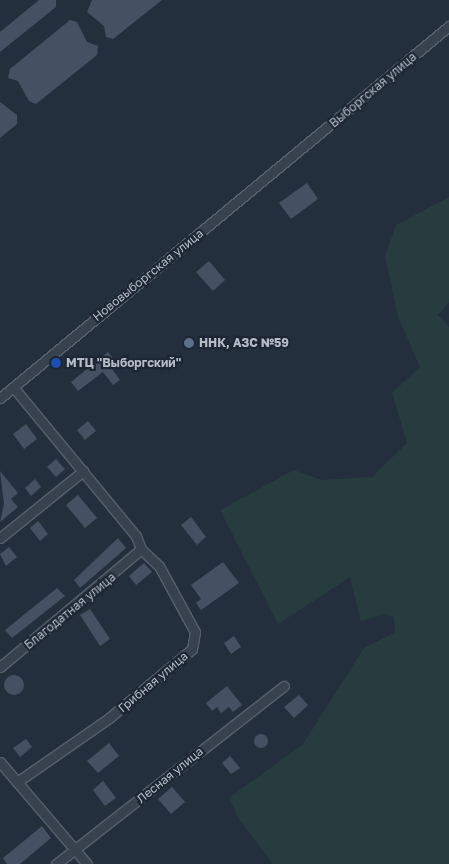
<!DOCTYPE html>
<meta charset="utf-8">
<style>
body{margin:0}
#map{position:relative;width:449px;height:864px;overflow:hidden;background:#242f3e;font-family:"Golos Text",sans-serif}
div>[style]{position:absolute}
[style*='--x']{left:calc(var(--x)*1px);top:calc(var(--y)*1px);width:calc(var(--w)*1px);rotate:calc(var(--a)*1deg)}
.green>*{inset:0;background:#263c3f}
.building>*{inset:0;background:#455162}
.round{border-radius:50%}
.roads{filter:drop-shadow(1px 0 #565f6c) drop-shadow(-1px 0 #565f6c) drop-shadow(0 1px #565f6c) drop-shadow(0 -1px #565f6c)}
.minor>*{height:9px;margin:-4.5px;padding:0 4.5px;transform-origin:4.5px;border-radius:4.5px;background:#38414e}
.dots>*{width:14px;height:14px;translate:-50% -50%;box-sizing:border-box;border:2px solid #1d2633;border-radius:50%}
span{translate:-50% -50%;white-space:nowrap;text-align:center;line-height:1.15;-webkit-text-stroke:4.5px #1d2633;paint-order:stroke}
.street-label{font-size:12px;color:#b4bcc9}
.poi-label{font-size:12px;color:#b4bcc9;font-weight:700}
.left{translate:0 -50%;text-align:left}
</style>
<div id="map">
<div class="green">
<div style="clip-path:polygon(449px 197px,449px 302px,438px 315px,449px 327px,449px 864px,273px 864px,239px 819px,229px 798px,303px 744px,364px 648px,395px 632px,394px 617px,384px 614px,361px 621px,350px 577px,278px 624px,220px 510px,294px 470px,321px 480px,372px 477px,407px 443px,392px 393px,420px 367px,398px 317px,385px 256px,396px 225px)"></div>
</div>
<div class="building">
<div style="clip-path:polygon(39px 0,56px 0,56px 7px,0 52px,0 32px)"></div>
<div style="clip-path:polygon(92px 0,162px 0,113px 39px,106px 37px,104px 26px,87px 12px)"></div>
<div style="clip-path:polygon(70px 20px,77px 22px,87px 42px,98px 46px,97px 55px,36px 104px,29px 101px,18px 81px,8px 78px,10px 69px)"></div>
<div style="clip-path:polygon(0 102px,17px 115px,17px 124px,0 138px)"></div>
<div style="clip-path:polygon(307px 183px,318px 199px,291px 219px,279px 203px)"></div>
<div style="clip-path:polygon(209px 261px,225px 280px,213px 291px,196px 272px)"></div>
<div style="clip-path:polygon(108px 352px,115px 361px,110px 366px,120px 380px,113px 385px,103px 372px,78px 391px,71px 382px)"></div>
<div style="clip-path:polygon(88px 421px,96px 431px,85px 440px,77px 430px)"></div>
<div style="clip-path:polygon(26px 424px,37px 439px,24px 449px,13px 434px)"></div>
<div style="clip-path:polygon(56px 459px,65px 469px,56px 477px,47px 467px)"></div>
<div style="clip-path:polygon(0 471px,18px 493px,11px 499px,18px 507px,0 522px,4px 504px)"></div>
<div style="clip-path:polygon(35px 479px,41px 487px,31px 496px,25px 488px)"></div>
<div style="clip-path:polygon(78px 495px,97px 518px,85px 528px,66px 505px)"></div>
<div style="clip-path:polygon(191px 517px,206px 537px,197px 545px,181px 525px)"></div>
<div style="clip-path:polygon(38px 521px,48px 534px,40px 541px,30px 528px)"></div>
<div style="clip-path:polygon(118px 538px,126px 548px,80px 588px,74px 580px)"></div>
<div style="clip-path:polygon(9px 547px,17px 557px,6px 566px,0 554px)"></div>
<div style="clip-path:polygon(223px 562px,239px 583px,201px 610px,196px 603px,201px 599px,191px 585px)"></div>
<div style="clip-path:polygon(144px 563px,152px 572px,136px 585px,129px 576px)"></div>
<div style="clip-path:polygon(57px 588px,65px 596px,12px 638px,5px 630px)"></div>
<div style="clip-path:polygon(90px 609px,110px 639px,100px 646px,80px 615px)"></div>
<div style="clip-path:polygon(234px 636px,241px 647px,231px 654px,224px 643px)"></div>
<div class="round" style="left:4px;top:675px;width:20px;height:20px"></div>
<div style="clip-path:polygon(227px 686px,242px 705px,233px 712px,229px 707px,221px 713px,217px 707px,212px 711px,206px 703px)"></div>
<div style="clip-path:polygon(299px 695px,308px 705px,294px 718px,284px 707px)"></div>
<div class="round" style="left:254px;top:734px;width:14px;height:14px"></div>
<div style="clip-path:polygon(26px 739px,32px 747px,20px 757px,13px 748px)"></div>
<div style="clip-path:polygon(109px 743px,119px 756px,98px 773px,87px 761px)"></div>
<div style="clip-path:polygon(230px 756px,240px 768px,231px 774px,222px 763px)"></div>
<div style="clip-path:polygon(103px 781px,116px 798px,105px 806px,93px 790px)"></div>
<div style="clip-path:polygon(172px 787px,185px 802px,171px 814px,158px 799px)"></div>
<div style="clip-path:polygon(42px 826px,51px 838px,20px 864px,7px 864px,3px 858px)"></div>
</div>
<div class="roads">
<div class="minor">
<div style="--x:0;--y:398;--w:583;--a:-39.64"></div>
<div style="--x:0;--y:538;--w:107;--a:-38.9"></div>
<div style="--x:0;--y:667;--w:184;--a:-39.9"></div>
<div style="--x:141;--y:549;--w:14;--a:-111"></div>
<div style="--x:136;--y:536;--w:193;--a:-129.5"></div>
<div style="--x:0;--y:762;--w:134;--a:49.5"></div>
<div style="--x:17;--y:782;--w:112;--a:-34.8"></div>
<div style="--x:109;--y:718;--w:108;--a:-39.7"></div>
<div style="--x:192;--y:649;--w:17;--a:-80"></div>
<div style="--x:195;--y:632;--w:75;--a:-118.6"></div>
<div style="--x:159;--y:566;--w:25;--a:-137"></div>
<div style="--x:56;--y:864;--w:289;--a:-38"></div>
</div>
</div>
<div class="dots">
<div style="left:189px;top:343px;background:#5c6f8a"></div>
<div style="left:56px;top:363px;background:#1a4fb4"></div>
</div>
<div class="street-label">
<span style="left:373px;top:90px;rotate:-40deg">Выборгская улица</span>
<span style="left:148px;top:275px;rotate:-39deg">Нововыборгская улица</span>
<span style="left:70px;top:611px;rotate:-39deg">Благодатная улица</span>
<span style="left:153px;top:682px;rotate:-40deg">Грибная улица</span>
<span style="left:170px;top:775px;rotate:-39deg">Лесная улица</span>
</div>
<div class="poi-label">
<span class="left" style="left:199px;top:343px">ННК, АЗС №59</span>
<span class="left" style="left:66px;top:363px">МТЦ "Выборгский"</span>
</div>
</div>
